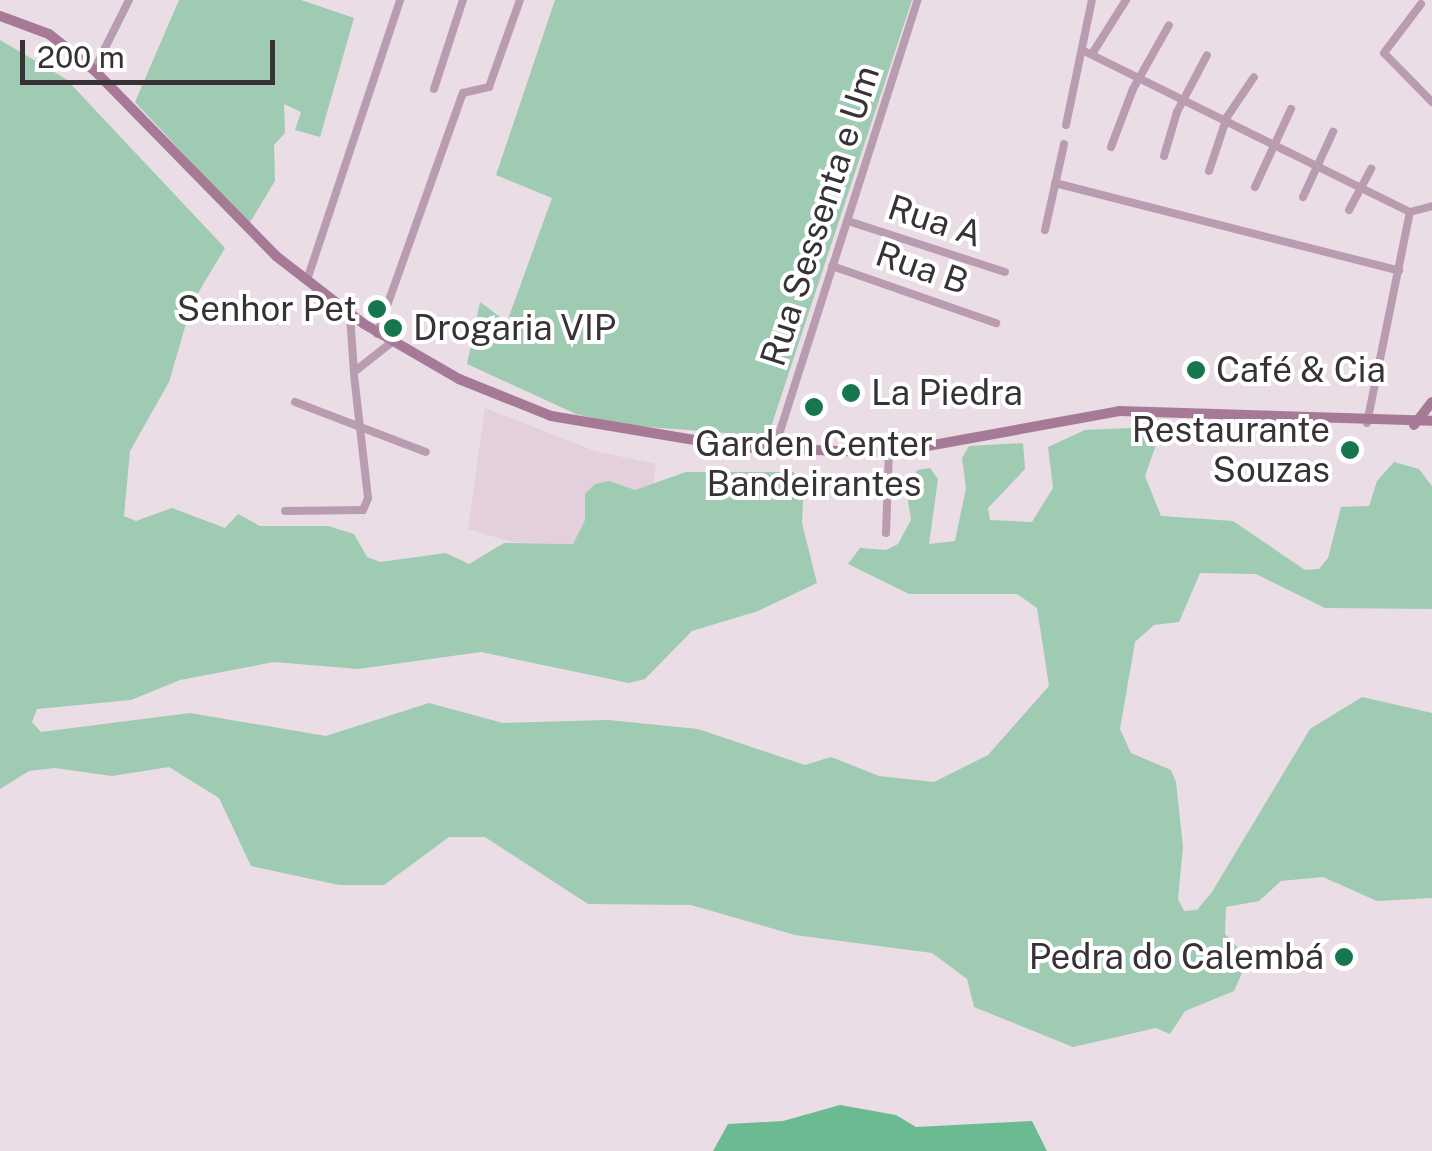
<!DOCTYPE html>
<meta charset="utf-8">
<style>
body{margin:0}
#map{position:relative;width:1432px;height:1151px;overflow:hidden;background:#eadde5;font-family:"Public Sans",sans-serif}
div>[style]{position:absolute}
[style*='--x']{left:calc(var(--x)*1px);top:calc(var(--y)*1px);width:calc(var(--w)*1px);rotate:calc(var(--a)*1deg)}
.built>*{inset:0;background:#e4d0dd}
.green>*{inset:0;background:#9ecbb1}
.water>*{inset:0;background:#6cba91}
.street>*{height:8px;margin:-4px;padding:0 4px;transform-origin:4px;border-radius:4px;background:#ba9cb0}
.secondary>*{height:10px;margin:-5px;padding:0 5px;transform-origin:5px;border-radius:5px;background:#a67a97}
.dots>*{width:28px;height:28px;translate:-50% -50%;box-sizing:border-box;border:5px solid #fff;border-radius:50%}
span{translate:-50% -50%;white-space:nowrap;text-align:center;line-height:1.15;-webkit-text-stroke:8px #fff;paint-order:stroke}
.street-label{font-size:35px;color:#373236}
.poi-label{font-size:35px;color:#373236}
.right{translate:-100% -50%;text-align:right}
.left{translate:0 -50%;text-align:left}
.scale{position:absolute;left:20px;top:40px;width:255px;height:45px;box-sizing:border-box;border:5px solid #373236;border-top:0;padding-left:12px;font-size:30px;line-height:35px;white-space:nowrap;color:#373236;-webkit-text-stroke:8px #fff;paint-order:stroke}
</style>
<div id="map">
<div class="built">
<div style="clip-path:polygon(485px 408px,595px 451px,656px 464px,653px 484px,635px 490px,609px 481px,585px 494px,585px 520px,573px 544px,512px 542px,468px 529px)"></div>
</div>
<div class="green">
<div style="clip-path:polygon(179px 0,301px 0,354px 18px,320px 137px,295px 130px,301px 112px,284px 104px,285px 133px,274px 145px,275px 181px,249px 224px,135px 102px)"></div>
<div style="clip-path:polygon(555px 0,912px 0,768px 436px,622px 425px,576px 414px,467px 364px,480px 302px,507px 322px,552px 198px,496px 175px)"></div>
<div style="clip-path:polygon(0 40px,66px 79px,225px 248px,192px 303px,169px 382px,130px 451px,124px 516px,136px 521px,172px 508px,225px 528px,238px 514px,260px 526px,328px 526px,354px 534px,367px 557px,380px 562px,446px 553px,469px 564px,504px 543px,573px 544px,585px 520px,585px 494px,595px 484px,609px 481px,635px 490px,686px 472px,793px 472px,804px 480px,802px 523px,817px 583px,758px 611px,692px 631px,645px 679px,629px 683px,481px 652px,358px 669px,274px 662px,180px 680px,131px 700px,37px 709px,32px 722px,41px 732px,190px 713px,326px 736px,429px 703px,503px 723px,608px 720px,698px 729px,805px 765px,831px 757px,879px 776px,934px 782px,988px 755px,1049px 686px,1037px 608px,1017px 594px,909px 594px,848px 564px,860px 548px,886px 550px,898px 544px,911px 520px,907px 494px,917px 470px,930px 468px,938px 479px,929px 544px,955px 541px,966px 488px,962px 458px,969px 446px,1023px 443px,1025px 469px,988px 508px,990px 520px,1032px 522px,1053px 488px,1048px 447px,1085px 430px,1152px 427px,1158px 439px,1145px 476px,1161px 516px,1233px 521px,1305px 570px,1319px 569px,1328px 558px,1341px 507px,1369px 506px,1377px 481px,1394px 462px,1419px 469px,1432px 486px,1432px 609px,1325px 608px,1256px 574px,1200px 573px,1179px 622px,1154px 625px,1135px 642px,1120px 729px,1131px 753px,1171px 770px,1176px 782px,1183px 847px,1178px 899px,1184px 911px,1197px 910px,1212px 892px,1310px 729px,1362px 697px,1432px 713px,1432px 898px,1377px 901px,1323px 877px,1281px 881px,1259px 901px,1226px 907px,1225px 934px,1243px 953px,1245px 966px,1234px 991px,1185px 1011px,1170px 1034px,1156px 1028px,1073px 1047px,974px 1007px,967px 979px,932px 953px,795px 935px,691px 905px,588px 904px,485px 837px,449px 837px,384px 885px,339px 885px,251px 866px,219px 798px,169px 767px,112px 776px,55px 768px,29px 771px,0 789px)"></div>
</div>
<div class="water">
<div style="clip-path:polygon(840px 1105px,896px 1115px,916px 1127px,1032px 1121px,1047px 1151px,713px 1151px,728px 1124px,783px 1121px)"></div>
</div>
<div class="street">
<div style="--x:1421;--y:4;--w:61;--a:127.1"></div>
<div style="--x:1384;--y:53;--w:69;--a:45.6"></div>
<div style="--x:1084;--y:51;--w:364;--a:26.3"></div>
<div style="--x:1092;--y:54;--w:64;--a:-57.8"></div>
<div style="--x:94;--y:70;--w:78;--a:-63.4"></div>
<div style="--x:434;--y:89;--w:94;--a:-72"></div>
<div style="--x:1066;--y:125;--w:128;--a:-78.3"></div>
<div style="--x:1111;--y:147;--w:62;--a:-69.2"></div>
<div style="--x:1133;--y:89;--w:73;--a:-60.6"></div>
<div style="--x:1164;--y:156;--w:46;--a:-73.5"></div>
<div style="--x:1177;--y:112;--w:64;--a:-62.2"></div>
<div style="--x:1209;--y:171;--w:57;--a:-71.6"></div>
<div style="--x:1227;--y:117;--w:48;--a:-56"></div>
<div style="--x:1055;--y:183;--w:355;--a:14.3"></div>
<div style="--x:1255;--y:187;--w:86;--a:-65.2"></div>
<div style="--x:1303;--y:197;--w:72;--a:-65.2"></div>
<div style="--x:1349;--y:210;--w:47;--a:-61.8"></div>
<div style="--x:1410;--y:212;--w:23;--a:-15"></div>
<div style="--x:848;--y:221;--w:165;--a:18"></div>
<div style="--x:1045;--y:230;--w:88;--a:-77.5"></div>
<div style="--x:832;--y:266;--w:174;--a:19.2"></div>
<div style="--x:307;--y:280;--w:295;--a:-71.6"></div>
<div style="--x:350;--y:314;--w:58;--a:86.1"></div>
<div style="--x:377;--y:334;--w:256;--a:-70.4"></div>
<div style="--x:463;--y:93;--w:27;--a:-13"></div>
<div style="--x:489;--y:87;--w:92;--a:-70.4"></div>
<div style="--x:354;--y:372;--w:48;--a:-38.3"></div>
<div style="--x:295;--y:402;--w:140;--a:20.9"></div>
<div style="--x:1367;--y:423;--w:215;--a:-78.5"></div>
<div style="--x:774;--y:450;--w:472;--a:-72.3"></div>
<div style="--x:285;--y:511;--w:78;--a:-0.7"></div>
<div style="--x:363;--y:510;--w:13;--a:-67"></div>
<div style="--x:368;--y:498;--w:123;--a:-96.5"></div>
<div style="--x:886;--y:533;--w:80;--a:-87.9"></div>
</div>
<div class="secondary">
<div style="--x:0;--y:16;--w:52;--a:20.2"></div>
<div style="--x:49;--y:34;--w:58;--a:38.7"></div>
<div style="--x:94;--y:70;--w:260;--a:45.6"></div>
<div style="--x:276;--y:256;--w:111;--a:37.7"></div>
<div style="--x:364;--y:324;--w:110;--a:30.1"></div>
<div style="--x:459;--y:379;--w:99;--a:21.9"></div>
<div style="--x:551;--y:416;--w:188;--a:9.5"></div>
<div style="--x:736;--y:447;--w:153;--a:2.2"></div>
<div style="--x:889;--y:453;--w:234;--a:-10.3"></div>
<div style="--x:1119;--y:411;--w:313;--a:1.8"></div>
<div style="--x:1414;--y:425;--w:29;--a:-52"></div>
</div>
<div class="dots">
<div style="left:377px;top:309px;background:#16774e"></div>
<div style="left:393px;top:328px;background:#16774e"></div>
<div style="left:1196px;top:370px;background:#16774e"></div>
<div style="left:851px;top:393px;background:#16774e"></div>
<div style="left:814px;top:407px;background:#16774e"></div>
<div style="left:1350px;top:450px;background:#16774e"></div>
<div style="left:1344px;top:957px;background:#16774e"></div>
</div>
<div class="street-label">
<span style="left:820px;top:216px;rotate:-72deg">Rua Sessenta e Um</span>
<span style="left:935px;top:221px;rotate:18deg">Rua A</span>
<span style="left:922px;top:268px;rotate:19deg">Rua B</span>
</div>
<div class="poi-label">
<span class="right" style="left:357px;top:309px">Senhor Pet</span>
<span class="left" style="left:413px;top:328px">Drogaria VIP</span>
<span class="left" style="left:1216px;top:370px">Café &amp; Cia</span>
<span class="left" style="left:871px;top:393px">La Piedra</span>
<span class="right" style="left:1330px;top:450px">Restaurante<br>Souzas</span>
<span style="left:814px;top:464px">Garden Center<br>Bandeirantes</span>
<span class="right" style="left:1324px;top:957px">Pedra do Calembá</span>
</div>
<div class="scale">200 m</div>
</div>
